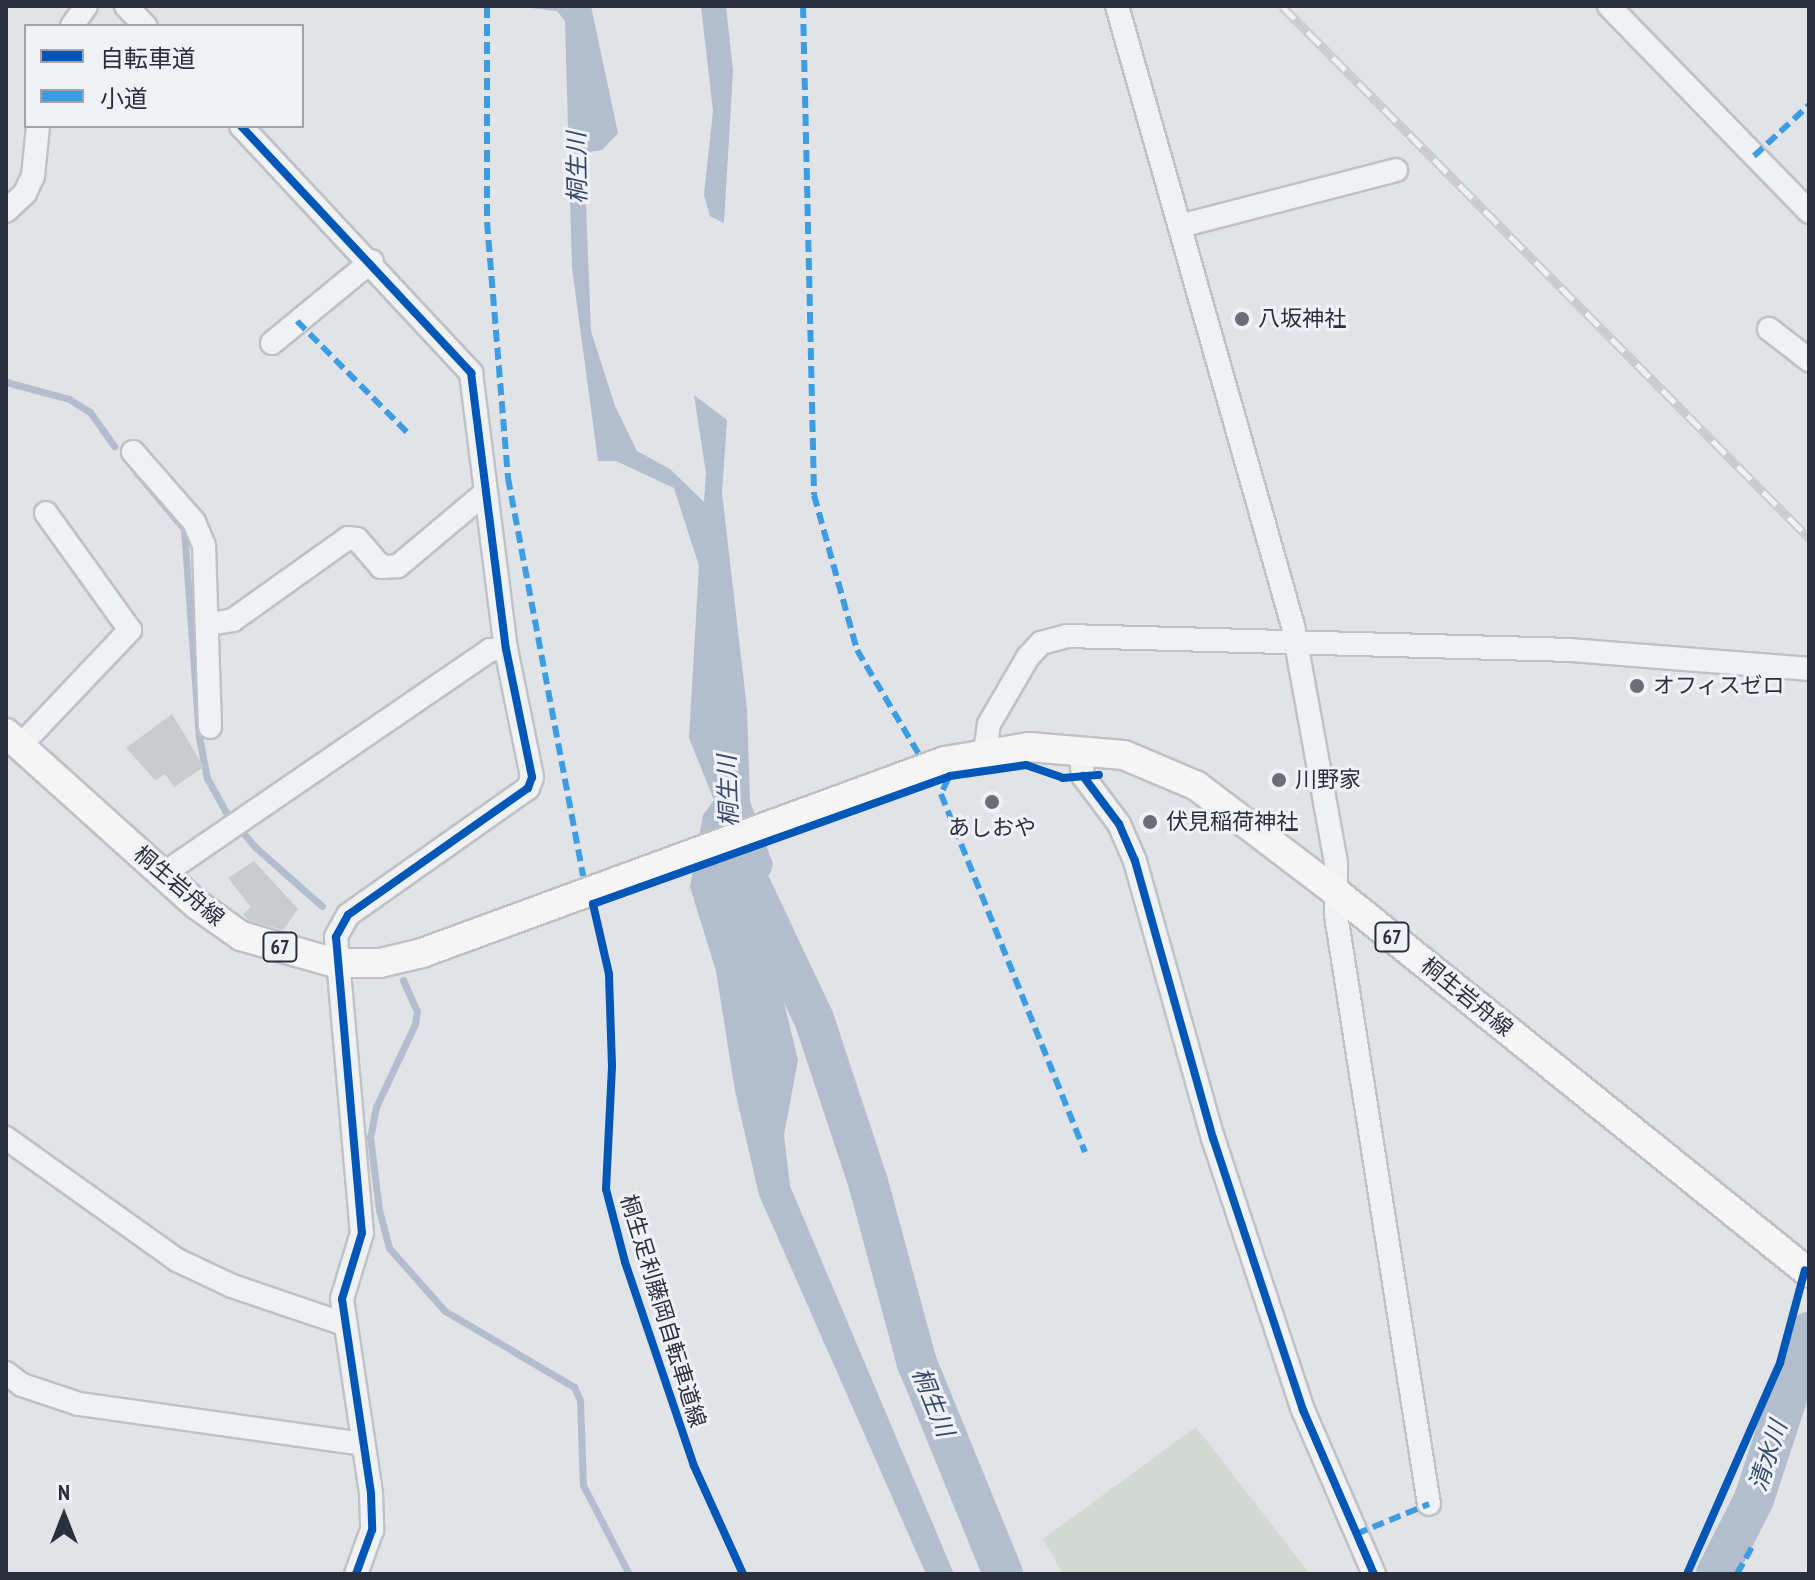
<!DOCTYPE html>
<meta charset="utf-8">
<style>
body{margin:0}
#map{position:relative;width:1815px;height:1580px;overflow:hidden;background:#e1e3e6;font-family:"PT Sans Narrow","Noto Sans JP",sans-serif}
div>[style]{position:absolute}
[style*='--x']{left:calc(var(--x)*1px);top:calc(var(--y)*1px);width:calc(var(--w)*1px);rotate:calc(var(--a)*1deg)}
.green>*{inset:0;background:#d1d9d2}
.water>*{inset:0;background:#b2bdce}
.stream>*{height:7px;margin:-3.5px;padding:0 3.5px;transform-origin:3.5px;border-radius:3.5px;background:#b2bdce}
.river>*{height:40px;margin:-20px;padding:0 20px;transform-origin:20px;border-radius:20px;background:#b2bdce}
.building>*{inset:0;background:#c9cbce}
.roads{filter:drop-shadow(2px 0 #c0c1c4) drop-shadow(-2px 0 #c0c1c4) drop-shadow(0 2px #c0c1c4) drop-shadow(0 -2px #c0c1c4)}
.minor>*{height:22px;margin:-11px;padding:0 11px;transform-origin:11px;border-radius:11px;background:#f0f1f3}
.major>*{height:28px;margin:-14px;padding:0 14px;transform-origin:14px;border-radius:14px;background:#f5f5f6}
.rail>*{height:9px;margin-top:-4.5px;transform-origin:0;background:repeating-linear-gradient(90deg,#eff1f5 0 18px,#cacbcd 0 36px);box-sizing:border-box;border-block:2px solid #cacbcd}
.quiet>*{height:6px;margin-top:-3px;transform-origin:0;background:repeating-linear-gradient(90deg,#3d9de3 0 12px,transparent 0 18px)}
.cycleway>*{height:8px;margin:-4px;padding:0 4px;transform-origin:4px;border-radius:4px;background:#0057b8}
.dots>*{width:22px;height:22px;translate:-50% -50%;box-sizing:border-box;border:4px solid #eff1f5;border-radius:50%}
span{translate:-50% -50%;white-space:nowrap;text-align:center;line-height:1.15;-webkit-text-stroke:6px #eff1f5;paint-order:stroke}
.shield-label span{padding:2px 6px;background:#eff1f5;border:2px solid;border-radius:6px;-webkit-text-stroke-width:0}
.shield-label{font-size:20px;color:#2a2f3d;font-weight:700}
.poi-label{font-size:22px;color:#2a2f3d}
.left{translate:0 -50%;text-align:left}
.street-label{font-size:22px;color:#2a2f3d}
.water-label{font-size:24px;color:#384b6d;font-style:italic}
.frame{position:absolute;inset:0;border:8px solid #2a2f3d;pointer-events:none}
.legend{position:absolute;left:24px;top:24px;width:280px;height:104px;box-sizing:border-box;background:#eff1f5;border:2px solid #a0a3ab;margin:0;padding:10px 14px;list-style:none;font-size:24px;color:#2a2f3d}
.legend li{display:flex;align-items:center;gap:16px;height:40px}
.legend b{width:40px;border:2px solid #a0a3ab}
.north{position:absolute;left:24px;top:1476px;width:80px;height:80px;-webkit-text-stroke:6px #eff1f5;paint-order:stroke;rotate:0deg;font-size:22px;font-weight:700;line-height:32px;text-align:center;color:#2a2f3d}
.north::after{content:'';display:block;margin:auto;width:28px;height:36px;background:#2a2f3d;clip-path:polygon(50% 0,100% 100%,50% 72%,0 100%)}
</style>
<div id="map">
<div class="green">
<div style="clip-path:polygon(1196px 1427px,1310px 1574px,1063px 1574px,1043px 1539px)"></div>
</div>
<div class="water">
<div style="clip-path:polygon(515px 6px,591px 6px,618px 133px,602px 150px,584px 153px,591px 331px,615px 406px,637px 451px,670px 469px,704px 502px,706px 473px,694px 395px,727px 420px,722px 493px,747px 709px,750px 801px,773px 864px,770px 874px,755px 883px,798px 1060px,784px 1135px,790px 1186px,954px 1574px,926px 1574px,759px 1195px,735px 1091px,716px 971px,690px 887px,703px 815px,714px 800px,689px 738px,699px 566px,674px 488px,616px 461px,598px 461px,572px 268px,565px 21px,557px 11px)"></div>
<div style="clip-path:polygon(701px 6px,726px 6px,733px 71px,724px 223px,710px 216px,704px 195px,713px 111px)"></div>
</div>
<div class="stream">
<div style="--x:6;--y:382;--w:65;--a:15.1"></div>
<div style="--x:69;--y:399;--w:25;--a:32"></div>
<div style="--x:90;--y:412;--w:42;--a:54.8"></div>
<div style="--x:136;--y:472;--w:75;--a:49.9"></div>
<div style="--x:184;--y:529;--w:209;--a:85.9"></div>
<div style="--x:199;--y:737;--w:42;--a:79"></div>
<div style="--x:207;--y:778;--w:38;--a:61"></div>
<div style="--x:225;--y:811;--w:47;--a:50.2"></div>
<div style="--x:255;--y:847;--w:89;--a:41.4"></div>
<div style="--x:403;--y:980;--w:34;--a:66"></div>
<div style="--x:417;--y:1011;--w:13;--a:99"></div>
<div style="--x:415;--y:1024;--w:92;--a:115.2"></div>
<div style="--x:376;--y:1107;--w:31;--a:101"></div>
<div style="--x:370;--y:1137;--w:74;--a:83"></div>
<div style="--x:379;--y:1210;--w:39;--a:75"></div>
<div style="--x:389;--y:1248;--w:84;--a:48.4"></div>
<div style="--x:445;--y:1311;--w:150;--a:30.5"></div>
<div style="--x:574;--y:1387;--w:14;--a:65"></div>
<div style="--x:580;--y:1400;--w:85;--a:88"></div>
<div style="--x:583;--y:1485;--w:100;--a:62.7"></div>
</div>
<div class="river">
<div style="--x:735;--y:852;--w:185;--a:64.7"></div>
<div style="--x:814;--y:1019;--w:172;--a:71.7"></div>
<div style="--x:868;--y:1182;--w:188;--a:74.9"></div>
<div style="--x:917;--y:1363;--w:228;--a:67.8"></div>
<div style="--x:1716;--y:1574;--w:84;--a:-63.1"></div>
<div style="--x:1754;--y:1499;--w:176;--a:-71.8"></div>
</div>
<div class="building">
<div style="clip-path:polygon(172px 714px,204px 767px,174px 787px,165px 774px,155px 780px,126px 748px)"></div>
<div style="clip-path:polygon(254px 861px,298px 909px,283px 930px,249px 921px,243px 914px,251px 907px,228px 878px)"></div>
</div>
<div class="roads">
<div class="minor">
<div style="--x:126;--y:6;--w:28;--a:46"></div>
<div style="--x:1117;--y:6;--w:644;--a:74.15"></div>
<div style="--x:1293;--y:626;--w:241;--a:79.7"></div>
<div style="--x:1336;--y:863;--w:52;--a:90"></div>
<div style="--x:1336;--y:915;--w:596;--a:81.03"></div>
<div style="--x:1609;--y:6;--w:287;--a:45.8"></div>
<div style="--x:72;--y:26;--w:24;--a:-55"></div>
<div style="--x:241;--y:126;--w:338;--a:47"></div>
<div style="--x:471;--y:373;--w:278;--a:82.8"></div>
<div style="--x:506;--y:649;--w:131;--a:78.5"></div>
<div style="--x:532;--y:777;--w:12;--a:110"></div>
<div style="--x:528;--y:788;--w:220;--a:144.8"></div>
<div style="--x:348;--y:915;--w:25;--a:119"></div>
<div style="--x:336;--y:937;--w:297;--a:85"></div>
<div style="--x:362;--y:1233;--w:69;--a:106.9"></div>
<div style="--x:342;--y:1299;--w:197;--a:81.5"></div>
<div style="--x:371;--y:1494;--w:36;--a:88"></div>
<div style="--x:372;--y:1530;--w:47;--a:110"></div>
<div style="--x:6;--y:211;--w:26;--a:-43"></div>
<div style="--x:25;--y:193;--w:19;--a:-65"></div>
<div style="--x:33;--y:176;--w:50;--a:-84.3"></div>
<div style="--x:1180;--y:226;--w:223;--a:-14.5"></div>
<div style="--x:1769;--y:329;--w:51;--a:37.8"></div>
<div style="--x:272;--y:343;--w:129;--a:-39.4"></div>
<div style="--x:133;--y:452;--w:93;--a:48.9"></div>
<div style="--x:194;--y:522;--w:26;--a:67"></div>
<div style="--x:204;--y:546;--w:181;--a:88.1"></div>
<div style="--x:209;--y:624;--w:24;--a:-9"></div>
<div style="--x:233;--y:620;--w:141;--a:-35.5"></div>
<div style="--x:348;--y:538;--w:9;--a:6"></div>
<div style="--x:357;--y:539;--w:37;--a:49"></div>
<div style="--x:381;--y:567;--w:17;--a:-3"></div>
<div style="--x:398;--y:566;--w:114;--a:-40"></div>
<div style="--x:20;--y:746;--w:160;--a:-46.5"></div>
<div style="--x:130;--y:630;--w:144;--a:-125.7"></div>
<div style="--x:1080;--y:751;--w:25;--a:83"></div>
<div style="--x:1083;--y:776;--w:60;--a:53.1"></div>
<div style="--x:1119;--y:824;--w:40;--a:66.6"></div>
<div style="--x:1135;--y:861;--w:288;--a:74.3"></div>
<div style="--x:1213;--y:1138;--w:287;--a:71.7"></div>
<div style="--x:1303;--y:1410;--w:179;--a:66.6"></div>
<div style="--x:985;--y:752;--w:28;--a:-82"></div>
<div style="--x:989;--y:724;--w:78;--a:-59.8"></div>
<div style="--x:1028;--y:657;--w:19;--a:-47"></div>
<div style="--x:1041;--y:643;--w:27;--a:-15"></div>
<div style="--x:1067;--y:636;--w:503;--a:1.59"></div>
<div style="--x:1570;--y:650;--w:240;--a:4.5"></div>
<div style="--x:163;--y:874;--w:396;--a:-34.4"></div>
<div style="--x:490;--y:650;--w:16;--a:-4"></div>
<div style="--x:6;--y:1138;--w:210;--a:35.5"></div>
<div style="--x:177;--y:1260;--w:61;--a:25.3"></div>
<div style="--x:232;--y:1286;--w:118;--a:18.7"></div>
<div style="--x:6;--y:1373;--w:20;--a:37"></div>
<div style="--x:22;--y:1385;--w:60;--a:18.4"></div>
<div style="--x:79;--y:1404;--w:286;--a:8"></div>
</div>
<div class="major">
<div style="--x:6;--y:733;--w:256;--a:42"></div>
<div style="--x:196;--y:904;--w:55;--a:35.4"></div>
<div style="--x:241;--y:936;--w:98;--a:16"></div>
<div style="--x:335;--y:963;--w:45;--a:0"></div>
<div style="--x:380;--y:963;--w:43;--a:-13.4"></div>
<div style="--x:422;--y:953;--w:557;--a:-20.16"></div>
<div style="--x:945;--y:761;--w:85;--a:-9.5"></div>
<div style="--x:1029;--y:747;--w:95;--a:4.8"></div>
<div style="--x:1124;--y:755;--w:79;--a:23"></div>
<div style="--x:1197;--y:786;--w:175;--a:37.3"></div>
<div style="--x:1336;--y:892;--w:607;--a:38.85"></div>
</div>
</div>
<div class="rail">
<div style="--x:1282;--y:6;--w:749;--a:45.27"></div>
</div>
<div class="quiet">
<div style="--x:487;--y:6;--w:216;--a:90"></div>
<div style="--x:487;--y:222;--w:257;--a:85.3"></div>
<div style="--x:508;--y:478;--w:405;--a:79.3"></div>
<div style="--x:803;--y:6;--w:489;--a:88.7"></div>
<div style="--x:814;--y:495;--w:161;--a:74.5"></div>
<div style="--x:857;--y:650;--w:123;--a:59.3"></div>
<div style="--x:1754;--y:156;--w:75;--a:-42.8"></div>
<div style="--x:297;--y:321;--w:158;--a:45.3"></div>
<div style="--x:948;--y:779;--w:17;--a:115"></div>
<div style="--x:941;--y:794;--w:386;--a:68.1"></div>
<div style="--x:1356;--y:1534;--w:79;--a:-22.3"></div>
<div style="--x:1737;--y:1574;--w:35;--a:-61"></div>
</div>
<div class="cycleway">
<div style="--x:241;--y:126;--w:338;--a:47"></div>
<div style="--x:471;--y:373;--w:278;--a:82.8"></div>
<div style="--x:506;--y:649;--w:131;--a:78.5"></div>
<div style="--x:532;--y:777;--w:12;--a:110"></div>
<div style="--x:528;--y:788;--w:220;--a:144.8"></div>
<div style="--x:348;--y:915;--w:25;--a:119"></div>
<div style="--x:336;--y:937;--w:297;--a:85"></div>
<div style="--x:362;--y:1233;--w:69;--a:106.9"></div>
<div style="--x:342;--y:1299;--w:197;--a:81.5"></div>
<div style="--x:371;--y:1494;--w:36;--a:88"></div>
<div style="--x:372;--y:1530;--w:47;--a:110"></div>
<div style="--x:1083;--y:776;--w:60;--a:53.1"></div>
<div style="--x:1119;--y:824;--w:40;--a:66.6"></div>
<div style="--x:1135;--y:861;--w:288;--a:74.3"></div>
<div style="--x:1213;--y:1138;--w:287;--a:71.7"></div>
<div style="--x:1303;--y:1410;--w:179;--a:66.6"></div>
<div style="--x:743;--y:1574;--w:119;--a:-114.4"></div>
<div style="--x:694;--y:1466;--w:215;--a:-108.7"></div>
<div style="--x:625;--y:1262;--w:75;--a:-104.6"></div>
<div style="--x:606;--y:1189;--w:123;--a:-87.2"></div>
<div style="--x:612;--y:1066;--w:92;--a:-91.9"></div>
<div style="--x:609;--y:974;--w:72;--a:-102.9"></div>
<div style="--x:593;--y:904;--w:379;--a:-19.7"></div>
<div style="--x:950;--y:776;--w:77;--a:-8.2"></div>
<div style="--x:1026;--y:765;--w:39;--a:19"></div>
<div style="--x:1063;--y:778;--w:36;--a:-5"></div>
<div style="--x:1687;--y:1574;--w:231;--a:-66.2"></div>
<div style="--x:1780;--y:1363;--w:96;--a:-75"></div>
</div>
<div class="dots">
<div style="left:1242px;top:319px;background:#6a6e78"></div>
<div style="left:1637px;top:686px;background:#6a6e78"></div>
<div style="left:1279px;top:780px;background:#6a6e78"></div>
<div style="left:992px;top:802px;background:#6a6e78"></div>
<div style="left:1150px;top:822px;background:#6a6e78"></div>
</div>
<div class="shield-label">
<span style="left:1392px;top:937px">67</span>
<span style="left:280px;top:947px">67</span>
</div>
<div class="poi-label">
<span class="left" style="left:1258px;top:319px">八坂神社</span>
<span class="left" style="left:1653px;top:686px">オフィスゼロ</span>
<span class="left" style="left:1295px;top:780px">川野家</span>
<span class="left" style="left:1166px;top:822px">伏見稲荷神社</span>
<span style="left:992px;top:828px">あしおや</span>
</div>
<div class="street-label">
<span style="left:179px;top:886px;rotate:40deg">桐生岩舟線</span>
<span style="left:1467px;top:997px;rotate:39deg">桐生岩舟線</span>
<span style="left:663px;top:1311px;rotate:73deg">桐生足利藤岡自転車道線</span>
</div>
<div class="water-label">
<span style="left:577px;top:168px;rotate:-91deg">桐生川</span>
<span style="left:728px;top:791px;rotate:-92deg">桐生川</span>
<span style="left:933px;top:1402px;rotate:68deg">桐生川</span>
<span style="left:1768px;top:1456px;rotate:-72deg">清水川</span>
</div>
<div class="frame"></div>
<ul class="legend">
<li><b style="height:10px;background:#0057b8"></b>自転車道</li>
<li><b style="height:10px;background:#3d9de3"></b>小道</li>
</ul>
<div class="north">N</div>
</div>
